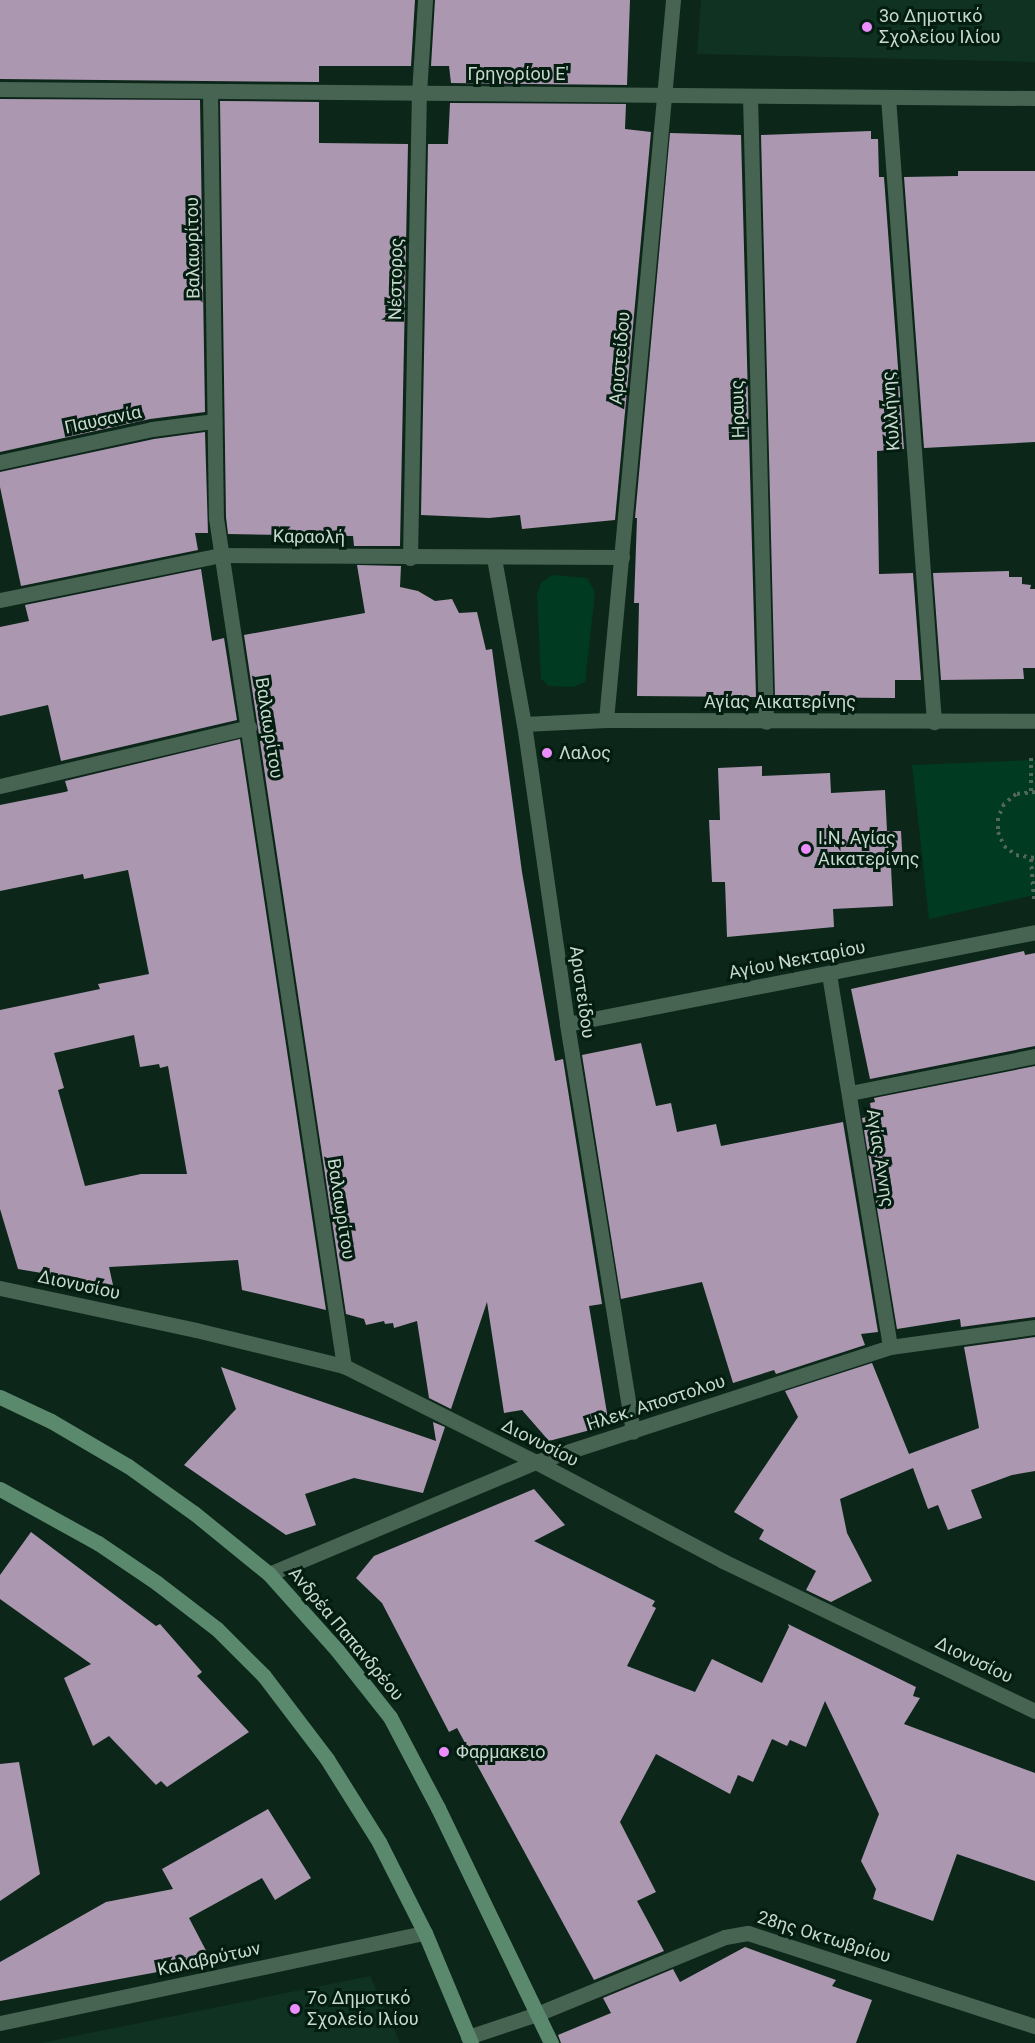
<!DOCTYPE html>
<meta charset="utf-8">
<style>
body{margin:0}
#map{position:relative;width:1035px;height:2043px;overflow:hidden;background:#0c2719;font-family:Roboto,sans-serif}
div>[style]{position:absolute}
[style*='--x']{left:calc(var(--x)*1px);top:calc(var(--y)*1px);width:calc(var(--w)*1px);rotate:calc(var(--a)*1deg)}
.built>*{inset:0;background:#103222}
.green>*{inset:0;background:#003a21}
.building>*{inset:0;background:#ac97b0}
.path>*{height:4px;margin-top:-2px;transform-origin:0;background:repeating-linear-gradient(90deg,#50675a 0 3px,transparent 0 7.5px)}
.service>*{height:15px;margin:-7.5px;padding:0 7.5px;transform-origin:7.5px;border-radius:7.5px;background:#476352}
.minor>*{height:15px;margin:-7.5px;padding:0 7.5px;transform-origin:7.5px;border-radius:7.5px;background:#476352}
.secondary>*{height:15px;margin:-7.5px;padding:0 7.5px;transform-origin:7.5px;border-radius:7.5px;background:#5b896e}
.dots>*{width:16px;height:16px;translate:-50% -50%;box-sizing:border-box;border:3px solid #031d10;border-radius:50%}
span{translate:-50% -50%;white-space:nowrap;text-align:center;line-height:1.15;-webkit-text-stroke:6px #031d10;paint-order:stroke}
.poi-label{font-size:18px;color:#c9d8ce}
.left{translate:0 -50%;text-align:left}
.street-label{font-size:18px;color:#c9d8ce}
</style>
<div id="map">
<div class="built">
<div style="clip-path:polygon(701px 0,1035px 0,1035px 62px,697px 54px)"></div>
<div style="clip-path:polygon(370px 1976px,400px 2043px,41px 2043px)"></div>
</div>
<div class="green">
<div style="clip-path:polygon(552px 575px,587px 578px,595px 592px,585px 682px,574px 687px,549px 686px,541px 679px,537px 595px,541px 583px)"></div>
<div style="clip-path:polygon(1035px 760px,1035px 895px,929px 919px,912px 765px)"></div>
</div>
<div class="building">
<div style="clip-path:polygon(0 0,415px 0,411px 66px,319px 66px,319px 82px,0 79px)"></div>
<div style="clip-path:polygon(435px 0,630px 0,627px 85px,451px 83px,449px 66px,431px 66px)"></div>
<div style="clip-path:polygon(0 99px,200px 100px,205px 412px,150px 419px,0 452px)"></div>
<div style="clip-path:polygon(220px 101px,319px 102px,319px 143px,408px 144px,400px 546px,354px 546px,353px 536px,228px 534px,226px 517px)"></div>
<div style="clip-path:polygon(450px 103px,626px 104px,625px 129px,651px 132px,615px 520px,522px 529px,520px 515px,489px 518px,421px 515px,428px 144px,448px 144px)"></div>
<div style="clip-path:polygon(871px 131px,871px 139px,878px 139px,879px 177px,884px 177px,904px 449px,877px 451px,879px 574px,913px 573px,921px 680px,895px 680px,895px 698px,775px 697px,761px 135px)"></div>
<div style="clip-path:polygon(670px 133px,741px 135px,756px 697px,637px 696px,639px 603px,634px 603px,637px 518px,635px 518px)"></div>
<div style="clip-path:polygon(958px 171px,1035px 171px,1035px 442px,924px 448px,904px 177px,958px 176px)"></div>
<div style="clip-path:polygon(205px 432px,208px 533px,195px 533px,198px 550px,21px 586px,0 487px,0 472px,154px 439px)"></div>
<div style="clip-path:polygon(357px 565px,401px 566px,400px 587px,418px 591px,435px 601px,452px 599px,459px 613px,477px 612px,486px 650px,492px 649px,522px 872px,555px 1061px,563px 1059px,602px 1304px,589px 1306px,609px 1425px,549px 1441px,522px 1410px,504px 1413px,487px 1302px,451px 1409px,429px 1398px,417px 1321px,394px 1328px,393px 1323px,385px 1324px,384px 1321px,366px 1325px,364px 1319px,346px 1314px,244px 635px,365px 613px)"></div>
<div style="clip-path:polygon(201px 569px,212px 641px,224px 638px,237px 720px,61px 761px,48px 705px,0 716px,0 627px,29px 621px,25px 605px)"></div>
<div style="clip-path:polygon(1009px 571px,1009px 577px,1022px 577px,1022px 584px,1031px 585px,1030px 589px,1035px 589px,1035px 668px,1023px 668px,1024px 679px,941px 680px,933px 573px)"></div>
<div style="clip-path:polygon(evenodd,240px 739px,326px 1310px,242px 1290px,238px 1260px,109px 1267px,113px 1285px,18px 1269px,0 1209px,0 1010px,100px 989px,98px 984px,149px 974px,128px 870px,84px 879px,83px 874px,0 891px,0 805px,65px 792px,68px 791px,65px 781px,240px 739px,134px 1035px,140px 1067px,159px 1064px,160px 1068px,168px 1066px,187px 1174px,141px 1174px,85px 1186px,58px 1090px,64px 1088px,54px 1053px,134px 1035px)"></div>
<div style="clip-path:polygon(762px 766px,762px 776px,830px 773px,831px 793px,885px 790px,887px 831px,901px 831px,903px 868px,891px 867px,893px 906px,833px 909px,834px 927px,727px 937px,725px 882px,712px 882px,709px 820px,720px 820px,718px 768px)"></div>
<div style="clip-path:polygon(1024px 951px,1025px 955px,1035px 953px,1035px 1046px,870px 1079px,851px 989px)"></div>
<div style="clip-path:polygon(641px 1043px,656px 1106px,671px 1103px,677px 1132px,716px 1124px,721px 1146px,843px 1122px,878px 1332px,861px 1334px,865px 1345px,776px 1374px,774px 1370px,733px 1383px,702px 1282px,621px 1299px,582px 1055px)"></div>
<div style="clip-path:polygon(1035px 1066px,1035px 1317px,961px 1327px,960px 1319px,897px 1329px,862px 1118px,872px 1116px,870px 1103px,875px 1102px,874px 1098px)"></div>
<div style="clip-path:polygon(1035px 1337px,1035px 1471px,1012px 1475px,971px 1490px,982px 1518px,948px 1530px,938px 1505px,928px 1509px,913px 1468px,840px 1499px,847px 1533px,872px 1581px,831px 1602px,806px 1590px,816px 1571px,759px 1539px,764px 1530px,734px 1512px,798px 1417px,785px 1391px,872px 1363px,909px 1454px,979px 1428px,964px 1347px)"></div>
<div style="clip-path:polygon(221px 1367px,436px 1441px,433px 1422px,445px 1427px,423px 1493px,354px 1478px,305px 1494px,316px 1525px,286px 1535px,184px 1465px,236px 1409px)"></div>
<div style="clip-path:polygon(534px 1489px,565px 1525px,534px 1541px,655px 1601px,652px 1606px,656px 1608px,627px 1666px,695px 1692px,712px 1659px,762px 1683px,789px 1627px,788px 1624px,916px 1687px,913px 1696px,920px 1698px,904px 1724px,1035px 1773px,1035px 1881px,957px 1854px,933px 1921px,873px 1899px,876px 1889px,861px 1861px,879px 1814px,825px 1701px,806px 1747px,790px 1740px,787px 1746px,772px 1739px,753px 1782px,738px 1775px,730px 1794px,656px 1754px,620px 1822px,656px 1892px,637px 1901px,664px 1951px,594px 1980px,457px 1728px,449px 1732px,382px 1603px,356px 1578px,374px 1556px)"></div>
<div style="clip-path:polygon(31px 1532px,156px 1626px,160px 1624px,202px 1672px,197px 1676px,249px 1732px,167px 1787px,161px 1781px,156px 1785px,109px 1736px,93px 1746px,64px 1678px,91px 1664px,0 1599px,0 1575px)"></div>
<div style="clip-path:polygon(19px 1762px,40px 1874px,0 1901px,0 1764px)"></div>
<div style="clip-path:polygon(268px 1809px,311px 1878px,275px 1900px,262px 1878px,189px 1918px,212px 1962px,0 2001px,0 1962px,106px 1902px,173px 1889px,162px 1869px)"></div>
<div style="clip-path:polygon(745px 1947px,836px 1980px,832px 1986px,872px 2000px,856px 2043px,561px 2043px,558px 2035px,611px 2013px,603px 1998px,673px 1969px,680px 1982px)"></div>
</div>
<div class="path">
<div style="--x:1031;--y:791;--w:38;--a:-90"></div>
<div style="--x:1035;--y:792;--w:19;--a:174"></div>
<div style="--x:1016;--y:794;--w:16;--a:140"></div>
<div style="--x:1004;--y:804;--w:15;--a:113"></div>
<div style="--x:998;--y:818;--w:14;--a:90"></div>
<div style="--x:998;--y:832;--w:15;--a:67"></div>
<div style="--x:1004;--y:846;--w:15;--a:37"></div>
<div style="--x:1016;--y:855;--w:19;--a:9"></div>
<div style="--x:1031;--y:859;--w:41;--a:85.8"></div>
</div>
<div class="service">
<div style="--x:850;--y:1093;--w:189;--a:-11.3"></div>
</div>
<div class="minor">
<div style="--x:0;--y:89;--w:1035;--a:0.5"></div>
<div style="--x:210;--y:91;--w:427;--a:89.2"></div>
<div style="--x:216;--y:518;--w:858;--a:81.42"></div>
<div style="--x:750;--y:96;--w:626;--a:88.54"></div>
<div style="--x:888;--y:97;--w:627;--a:85.79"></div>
<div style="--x:0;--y:462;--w:156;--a:-12.2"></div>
<div style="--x:152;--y:429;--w:63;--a:-7.4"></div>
<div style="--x:410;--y:558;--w:465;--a:-88.9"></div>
<div style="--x:419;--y:93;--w:93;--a:-86.3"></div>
<div style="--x:494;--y:558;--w:169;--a:79.8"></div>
<div style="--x:524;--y:724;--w:303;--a:81.8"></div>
<div style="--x:567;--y:1024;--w:413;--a:80.8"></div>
<div style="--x:0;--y:600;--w:226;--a:-11.5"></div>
<div style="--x:221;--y:555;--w:401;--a:0.3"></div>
<div style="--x:606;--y:720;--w:723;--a:-84.68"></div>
<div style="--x:524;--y:724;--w:82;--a:-2.8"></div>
<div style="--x:606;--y:720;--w:429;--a:0.1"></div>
<div style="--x:0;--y:786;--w:256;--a:-13.3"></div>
<div style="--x:829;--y:974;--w:378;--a:80.7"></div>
<div style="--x:567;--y:1024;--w:477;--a:-11.1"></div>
<div style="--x:0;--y:1288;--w:200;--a:12.1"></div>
<div style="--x:196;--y:1330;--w:152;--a:13.7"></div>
<div style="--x:344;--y:1366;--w:215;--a:26.6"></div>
<div style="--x:536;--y:1462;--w:212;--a:27.9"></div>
<div style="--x:723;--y:1561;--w:346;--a:25.7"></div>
<div style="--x:269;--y:1574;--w:290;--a:-22.8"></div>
<div style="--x:536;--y:1462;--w:372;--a:-18"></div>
<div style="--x:890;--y:1347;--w:146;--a:-7.9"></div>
<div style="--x:0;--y:2023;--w:434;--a:-12"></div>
<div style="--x:468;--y:2037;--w:73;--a:-18.4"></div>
<div style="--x:537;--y:2014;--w:203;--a:-22.3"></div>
<div style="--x:725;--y:1937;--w:23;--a:-10"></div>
<div style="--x:748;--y:1933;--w:302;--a:18"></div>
</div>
<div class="secondary">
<div style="--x:0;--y:1397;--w:56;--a:25.2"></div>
<div style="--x:51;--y:1421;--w:89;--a:30.3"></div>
<div style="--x:128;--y:1466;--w:81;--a:35.5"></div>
<div style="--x:194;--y:1513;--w:97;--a:39.1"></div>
<div style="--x:269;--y:1574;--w:102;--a:48.2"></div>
<div style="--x:337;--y:1650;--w:85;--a:51.7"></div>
<div style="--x:390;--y:1717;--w:103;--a:62.2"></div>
<div style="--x:438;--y:1808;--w:261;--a:64.3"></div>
<div style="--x:0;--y:1489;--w:112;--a:28.9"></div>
<div style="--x:98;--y:1543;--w:71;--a:34.1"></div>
<div style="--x:157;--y:1583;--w:76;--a:37.5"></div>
<div style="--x:217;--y:1629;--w:66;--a:45"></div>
<div style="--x:264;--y:1676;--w:104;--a:52.8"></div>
<div style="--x:327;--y:1759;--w:98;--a:57.9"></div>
<div style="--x:379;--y:1842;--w:102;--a:63.2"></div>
<div style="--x:425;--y:1933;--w:119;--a:67.3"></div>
</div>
<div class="dots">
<div style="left:867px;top:27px;background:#eb8dfc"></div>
<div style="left:547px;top:753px;background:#eb8dfc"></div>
<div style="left:806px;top:849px;background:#eb8dfc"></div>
<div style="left:444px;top:1752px;background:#eb8dfc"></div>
<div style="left:295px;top:2009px;background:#eb8dfc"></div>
</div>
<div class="poi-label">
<span class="left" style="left:879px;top:27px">3ο Δημοτικό<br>Σχολείου Ιλίου</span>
<span class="left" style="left:559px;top:753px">Λαλος</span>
<span class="left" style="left:818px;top:849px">Ι.Ν. Αγίας<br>Αικατερίνης</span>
<span class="left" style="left:456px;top:1752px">Φαρμακειο</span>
<span class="left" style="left:307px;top:2009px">7ο Δημοτικό<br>Σχολείο Ιλίου</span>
</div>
<div class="street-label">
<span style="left:518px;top:74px">Γρηγορίου Ε'</span>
<span style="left:193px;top:248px;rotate:-91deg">Βαλαωρίτου</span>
<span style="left:396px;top:279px;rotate:-89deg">Νέστορος</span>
<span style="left:620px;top:358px;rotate:-85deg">Αριστείδου</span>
<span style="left:738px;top:409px;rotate:-92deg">Ηραυις</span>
<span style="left:891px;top:411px;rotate:-94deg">Κυλλήνης</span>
<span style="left:103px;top:420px;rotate:-12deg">Παυσανία</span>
<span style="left:309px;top:537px;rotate:1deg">Καραολή</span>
<span style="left:780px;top:702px">Αγίας Αικατερίνης</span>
<span style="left:269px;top:728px;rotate:81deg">Βαλαωρίτου</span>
<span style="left:797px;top:960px;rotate:-11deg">Αγίου Νεκταρίου</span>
<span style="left:582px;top:992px;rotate:82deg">Αριστείδου</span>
<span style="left:880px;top:1158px;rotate:81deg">Αγίας Άννης</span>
<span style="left:341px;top:1209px;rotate:81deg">Βαλαωρίτου</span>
<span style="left:79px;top:1285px;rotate:12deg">Διονυσίου</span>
<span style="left:656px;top:1403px;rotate:-18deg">Ηλεκ. Αποστολου</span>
<span style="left:540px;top:1443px;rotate:27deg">Διονυσίου</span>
<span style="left:346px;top:1634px;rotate:50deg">Ανδρέα Παπανδρέου</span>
<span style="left:974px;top:1660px;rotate:26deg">Διονυσίου</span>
<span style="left:824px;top:1937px;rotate:17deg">28ης Οκτωβρίου</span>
<span style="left:209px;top:1959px;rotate:-12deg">Καλαβρύτων</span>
</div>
</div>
